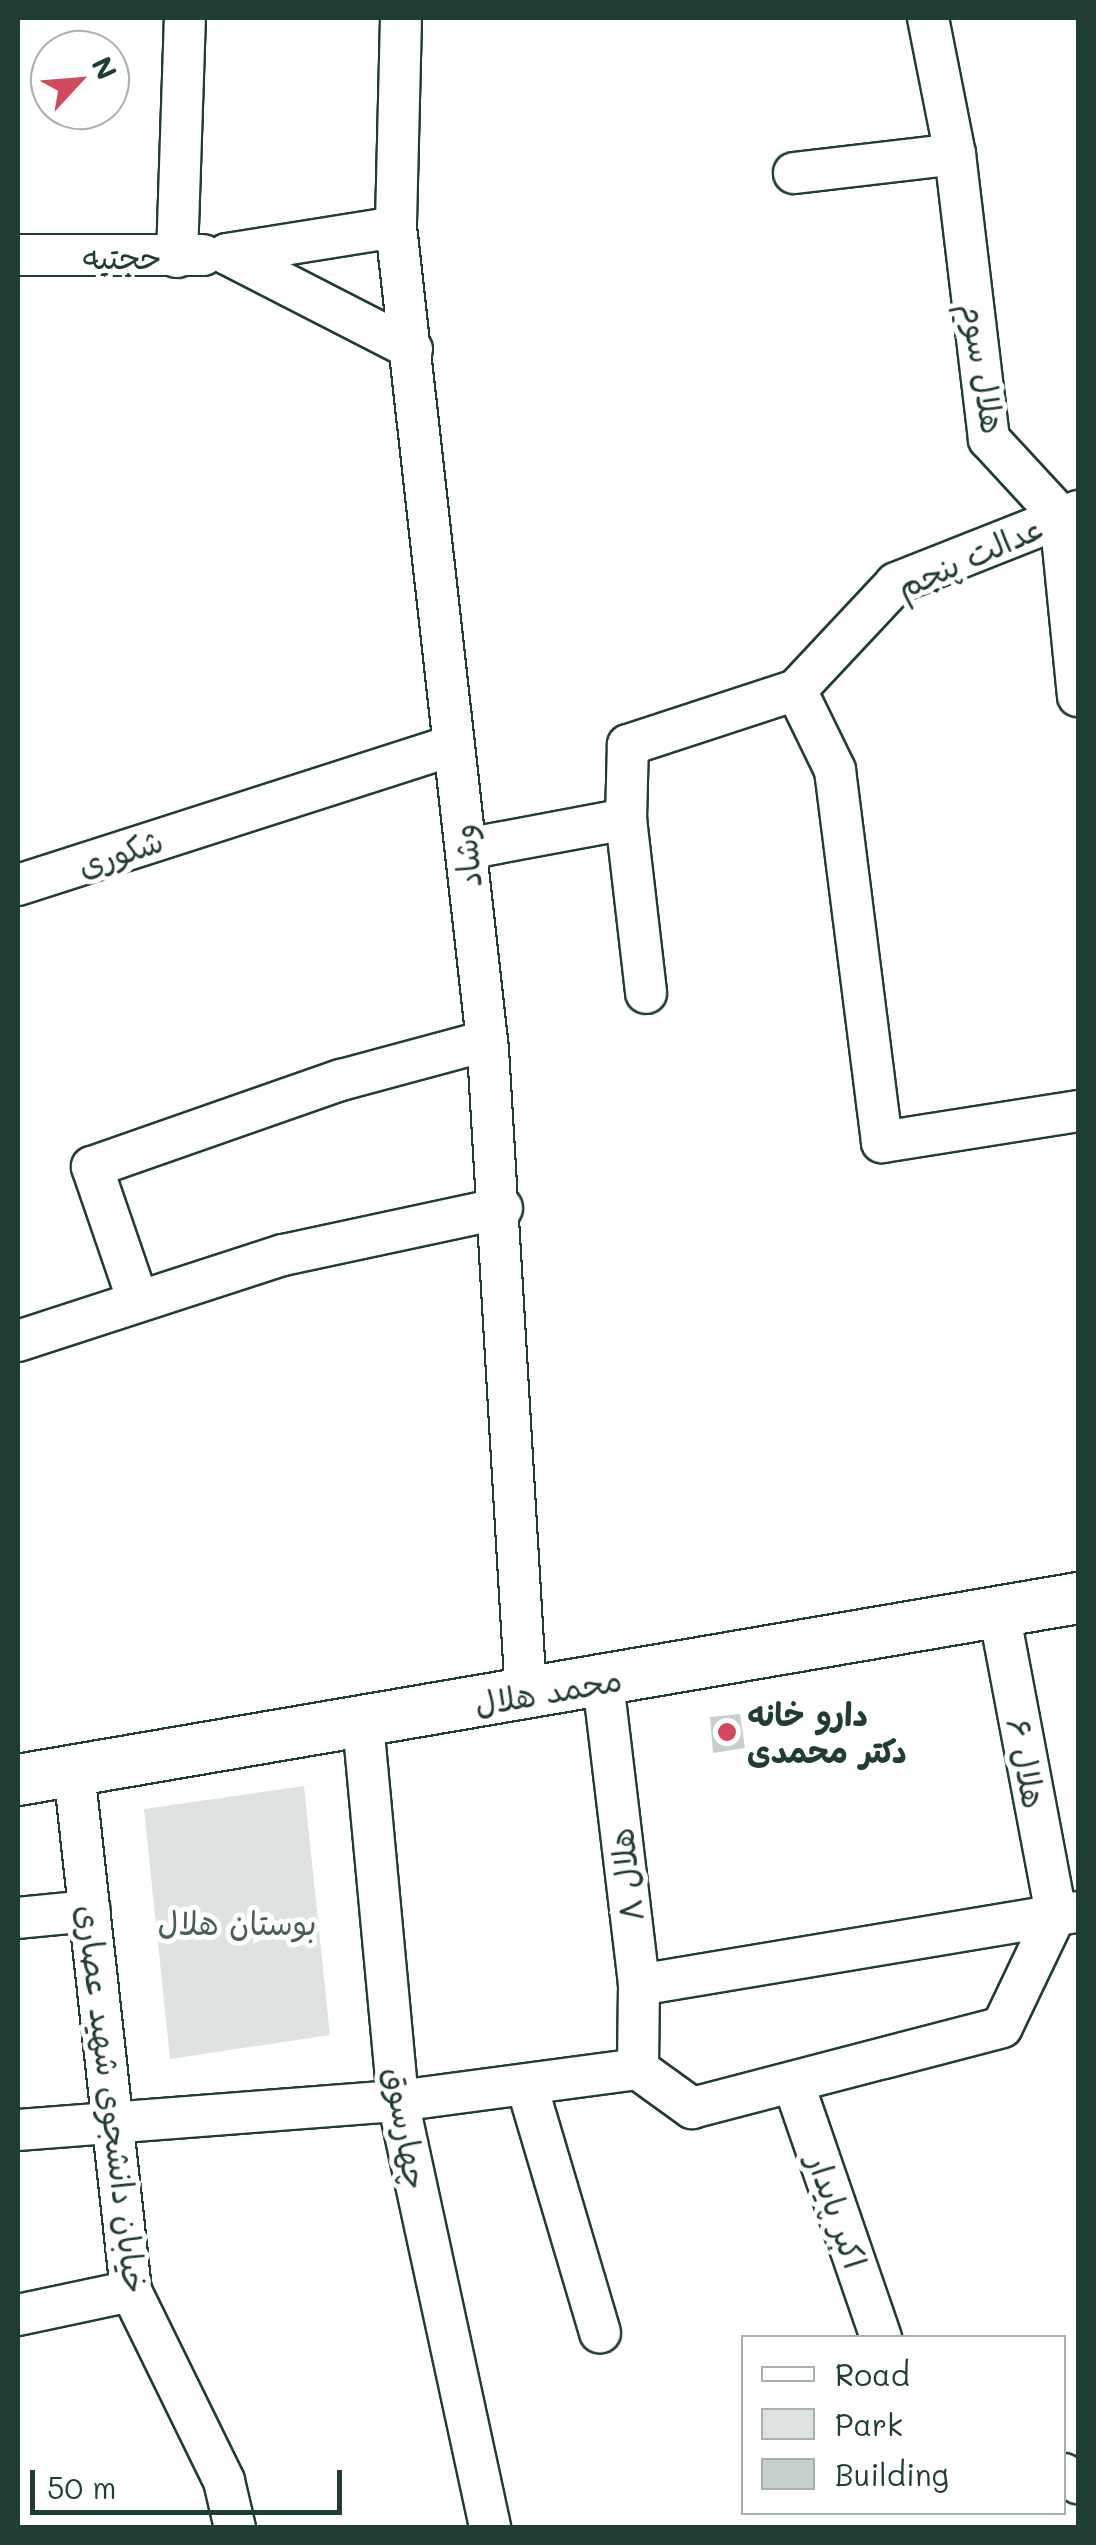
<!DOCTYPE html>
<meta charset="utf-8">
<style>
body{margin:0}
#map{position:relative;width:1096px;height:2545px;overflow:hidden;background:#fff;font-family:Mali,"Playpen Sans Arabic",sans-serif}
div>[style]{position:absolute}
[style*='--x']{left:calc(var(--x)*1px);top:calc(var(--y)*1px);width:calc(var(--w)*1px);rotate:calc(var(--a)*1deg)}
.green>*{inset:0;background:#dee3e2}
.building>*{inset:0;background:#c7cfcc}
.roads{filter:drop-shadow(2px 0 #1f3d34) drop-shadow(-2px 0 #1f3d34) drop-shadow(0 2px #1f3d34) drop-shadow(0 -2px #1f3d34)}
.minor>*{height:40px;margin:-20px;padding:0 20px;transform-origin:20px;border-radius:20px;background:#fff}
.major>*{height:50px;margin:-25px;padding:0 25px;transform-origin:25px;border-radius:25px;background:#fff}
.dots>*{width:28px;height:28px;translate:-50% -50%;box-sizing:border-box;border:5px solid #fff;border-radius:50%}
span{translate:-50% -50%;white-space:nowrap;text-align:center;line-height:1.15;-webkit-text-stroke:10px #fff;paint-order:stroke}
.street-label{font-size:32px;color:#1f3d34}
.poi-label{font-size:32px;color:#1f3d34;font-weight:700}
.left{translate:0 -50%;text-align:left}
.park-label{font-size:32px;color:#455e57}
.frame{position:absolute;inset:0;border:20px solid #1f3d34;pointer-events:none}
.legend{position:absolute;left:741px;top:2335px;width:325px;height:180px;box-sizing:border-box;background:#fff;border:2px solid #a5b1ae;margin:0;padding:12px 18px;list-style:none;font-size:30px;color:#1f3d34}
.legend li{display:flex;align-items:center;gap:20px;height:50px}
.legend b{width:50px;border:2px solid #a5b1ae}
.north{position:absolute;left:30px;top:30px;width:100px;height:100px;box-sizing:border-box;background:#fff;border:2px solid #a5b1ae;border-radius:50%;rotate:64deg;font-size:28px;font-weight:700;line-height:40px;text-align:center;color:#1f3d34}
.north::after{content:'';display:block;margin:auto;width:35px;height:45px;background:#d1495b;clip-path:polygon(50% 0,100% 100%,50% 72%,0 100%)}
.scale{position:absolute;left:30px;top:2470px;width:312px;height:45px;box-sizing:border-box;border:5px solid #1f3d34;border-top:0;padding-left:12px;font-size:30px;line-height:35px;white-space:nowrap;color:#1f3d34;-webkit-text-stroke:8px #fff;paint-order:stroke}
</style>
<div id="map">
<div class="green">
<div style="clip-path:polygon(304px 1786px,330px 2035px,170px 2059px,144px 1809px)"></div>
</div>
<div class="building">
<div style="clip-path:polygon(740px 1714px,745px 1748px,713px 1753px,710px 1717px)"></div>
</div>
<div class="roads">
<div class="minor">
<div style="--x:401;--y:18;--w:209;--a:91.4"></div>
<div style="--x:396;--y:227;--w:828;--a:83.62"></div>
<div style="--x:488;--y:1050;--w:646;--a:86.63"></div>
<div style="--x:928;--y:18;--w:139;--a:78.8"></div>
<div style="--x:955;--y:154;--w:287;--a:83.2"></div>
<div style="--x:989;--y:439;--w:105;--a:47.3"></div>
<div style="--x:1060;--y:516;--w:181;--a:84.3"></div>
<div style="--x:794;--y:173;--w:162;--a:-6.7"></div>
<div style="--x:396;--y:227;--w:171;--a:170.9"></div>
<div style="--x:227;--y:254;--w:208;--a:27.2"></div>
<div style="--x:18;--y:255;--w:185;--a:0"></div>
<div style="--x:177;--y:257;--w:239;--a:-88.1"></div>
<div style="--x:796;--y:690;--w:89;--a:64"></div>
<div style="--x:835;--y:770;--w:375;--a:82.8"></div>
<div style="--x:882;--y:1142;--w:198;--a:-9"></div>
<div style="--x:626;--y:819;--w:175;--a:83.4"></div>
<div style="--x:466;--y:849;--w:163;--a:-10.6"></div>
<div style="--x:626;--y:819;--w:74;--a:-88.5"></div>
<div style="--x:628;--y:745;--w:177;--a:-18.1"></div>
<div style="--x:796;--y:690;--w:146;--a:-46.9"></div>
<div style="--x:896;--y:583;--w:196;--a:-21.6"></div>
<div style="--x:18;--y:885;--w:458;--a:-17.8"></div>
<div style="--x:138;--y:1301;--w:142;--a:-108.9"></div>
<div style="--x:92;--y:1167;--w:264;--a:-19.3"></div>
<div style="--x:341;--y:1080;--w:150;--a:-15.1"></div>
<div style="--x:18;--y:1341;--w:279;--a:-18"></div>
<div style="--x:283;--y:1255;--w:224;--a:-12.1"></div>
<div style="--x:603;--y:1682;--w:305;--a:83.2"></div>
<div style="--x:639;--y:1985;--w:84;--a:90.7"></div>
<div style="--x:363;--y:1723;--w:380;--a:84.7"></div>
<div style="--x:398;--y:2101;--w:437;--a:77.8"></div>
<div style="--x:74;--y:1771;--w:523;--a:83.74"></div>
<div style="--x:131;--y:2291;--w:212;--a:63.9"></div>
<div style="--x:224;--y:2481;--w:48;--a:76.8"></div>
<div style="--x:18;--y:1918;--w:72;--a:-5.6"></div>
<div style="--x:639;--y:1985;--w:441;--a:-9.5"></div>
<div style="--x:794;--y:2085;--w:268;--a:71"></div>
<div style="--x:527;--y:2086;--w:257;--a:73.5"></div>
<div style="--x:18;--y:2130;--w:381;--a:-4.4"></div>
<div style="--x:398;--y:2101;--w:242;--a:-7.6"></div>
<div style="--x:638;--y:2069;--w:67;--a:35.8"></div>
<div style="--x:692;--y:2108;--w:320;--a:-14.6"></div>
<div style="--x:1002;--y:2027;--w:125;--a:-64.5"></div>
<div style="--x:1056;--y:1914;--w:307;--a:-100.7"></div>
<div style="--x:18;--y:2315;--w:116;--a:-12"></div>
<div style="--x:1064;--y:2474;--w:17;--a:33"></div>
</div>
<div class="major">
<div style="--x:18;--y:1780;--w:1076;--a:-9.74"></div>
</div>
</div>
<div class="dots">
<div style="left:727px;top:1732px;background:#d1495b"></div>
</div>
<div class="street-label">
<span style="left:122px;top:256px">حجتیه</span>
<span style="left:984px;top:368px;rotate:81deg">هلال سوم</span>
<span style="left:970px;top:556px;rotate:-24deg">عدالت پنجم</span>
<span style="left:120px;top:852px;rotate:-18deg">شکوری</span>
<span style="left:466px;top:856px;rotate:-96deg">وشاد</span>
<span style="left:548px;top:1691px;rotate:-10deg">محمد هلال</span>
<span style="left:1027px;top:1763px;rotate:79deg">هلال ۶</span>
<span style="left:626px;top:1875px;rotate:-97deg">هلال ۸</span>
<span style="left:113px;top:2099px;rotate:83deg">خیابان دانشجوی شهید عصاری</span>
<span style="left:407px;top:2128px;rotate:80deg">چهارسوق</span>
<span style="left:838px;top:2211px;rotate:71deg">اکبر پایدار</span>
</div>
<div class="poi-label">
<span class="left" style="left:747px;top:1732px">دارو خانه<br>دکتر محمدی</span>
</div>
<div class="park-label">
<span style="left:237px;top:1922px">بوستان هلال</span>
</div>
<div class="frame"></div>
<ul class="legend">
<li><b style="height:12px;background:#fff"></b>Road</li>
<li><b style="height:28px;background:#dee3e2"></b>Park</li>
<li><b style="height:28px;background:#c7cfcc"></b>Building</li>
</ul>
<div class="north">N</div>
<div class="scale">50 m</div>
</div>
